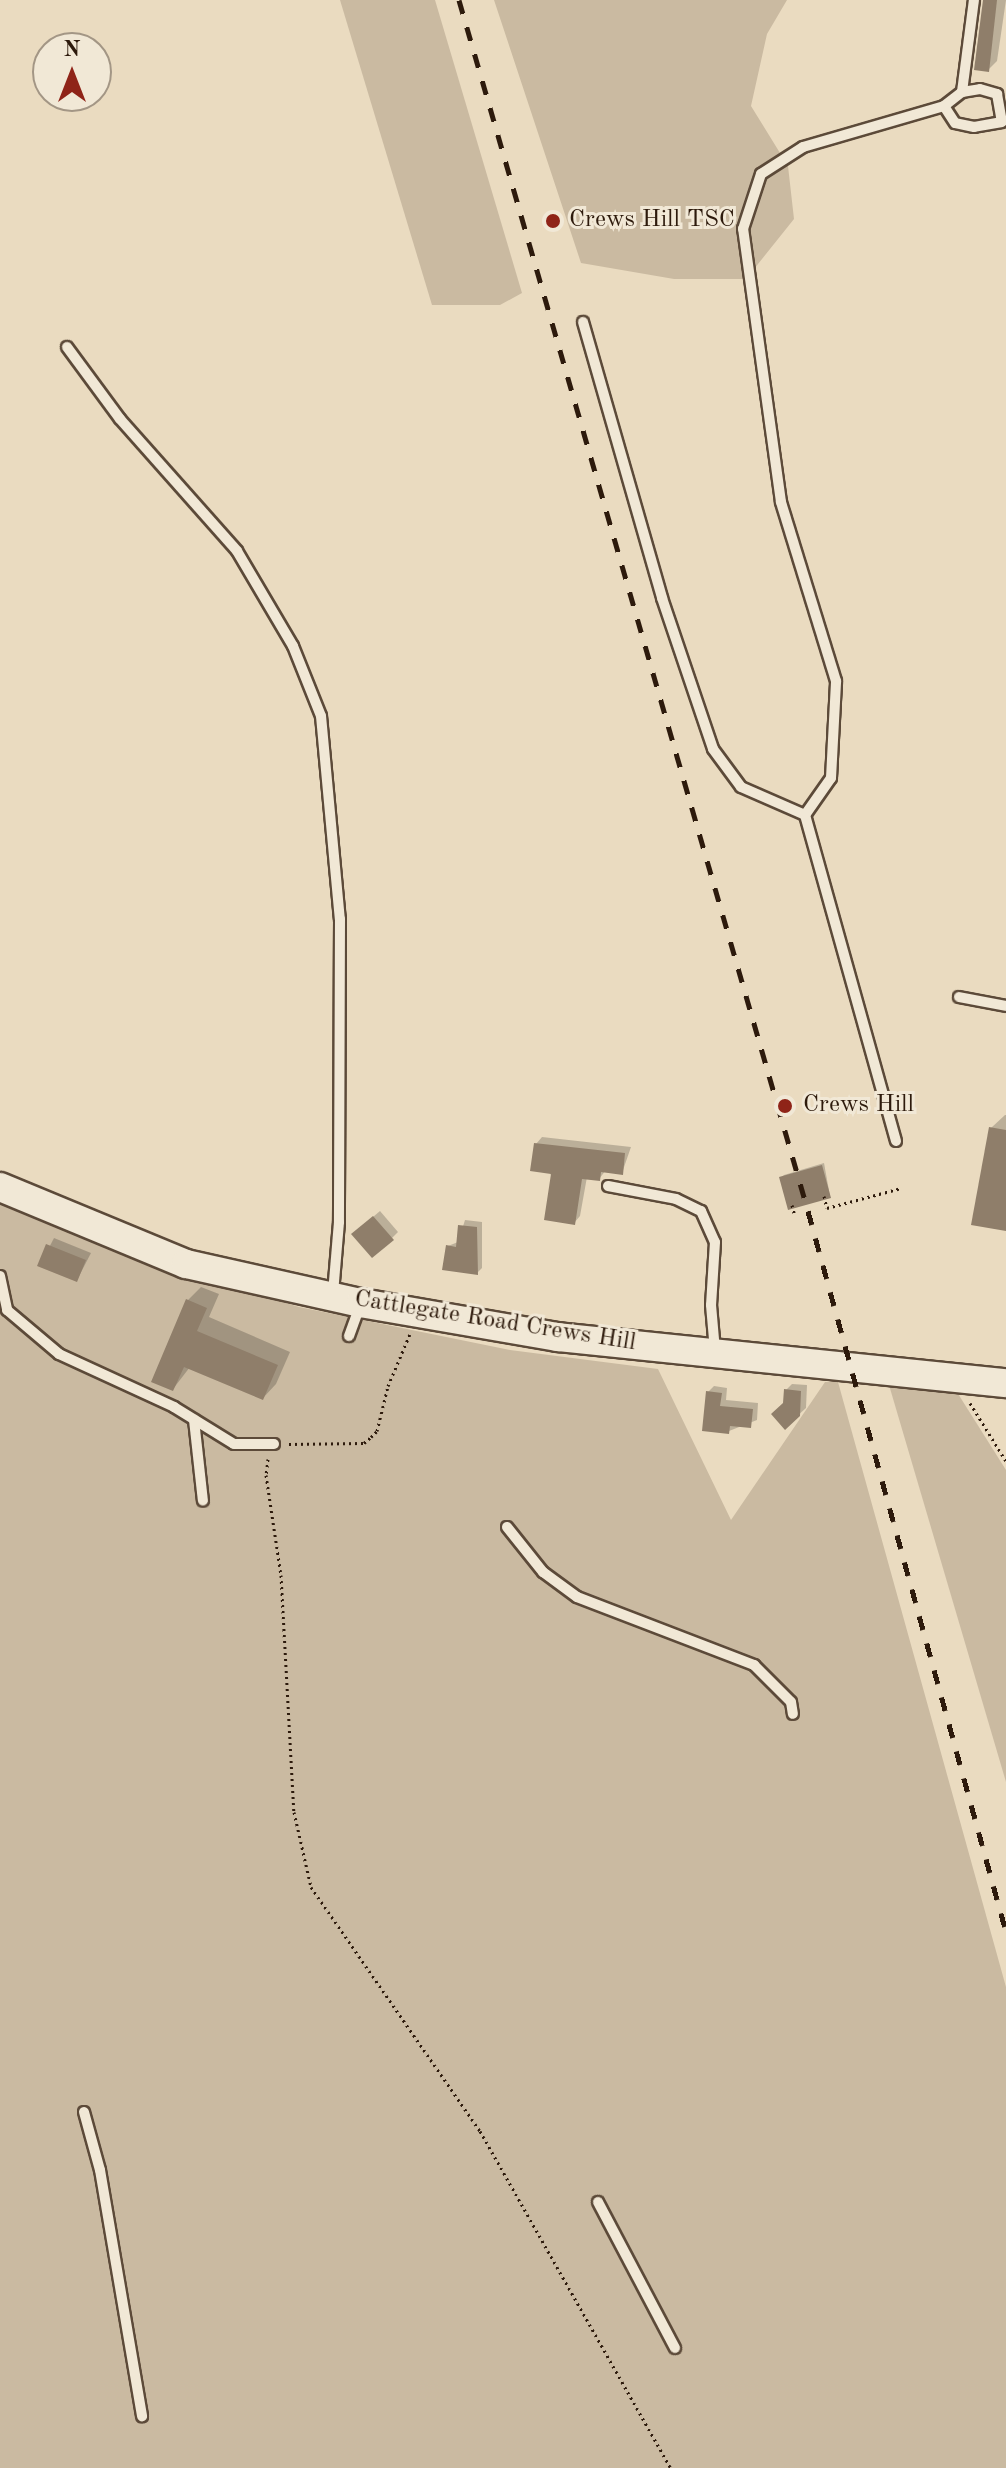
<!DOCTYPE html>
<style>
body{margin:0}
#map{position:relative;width:1006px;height:2468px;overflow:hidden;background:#eadbc0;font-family:"Old Standard TT",serif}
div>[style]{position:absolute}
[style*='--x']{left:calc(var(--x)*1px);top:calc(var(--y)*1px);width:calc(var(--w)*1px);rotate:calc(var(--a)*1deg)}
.green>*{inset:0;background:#cabaa1}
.shadow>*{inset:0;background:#0003}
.building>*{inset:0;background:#8f7e6a}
.path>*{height:3px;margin-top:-1.5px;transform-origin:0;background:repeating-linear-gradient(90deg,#2d1a0c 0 2px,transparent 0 6px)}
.roads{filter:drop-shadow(2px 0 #5c4a39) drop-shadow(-2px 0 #5c4a39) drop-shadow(0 2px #5c4a39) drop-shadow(0 -2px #5c4a39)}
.lane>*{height:10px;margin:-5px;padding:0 5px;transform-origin:5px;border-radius:5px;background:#f1e8d6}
.secondary>*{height:28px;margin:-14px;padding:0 14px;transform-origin:14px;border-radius:14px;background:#f1e8d6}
.rail>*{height:5px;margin-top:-2.5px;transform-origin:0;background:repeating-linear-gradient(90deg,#2d1a0c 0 14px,transparent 0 28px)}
.dots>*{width:22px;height:22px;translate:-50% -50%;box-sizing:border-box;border:4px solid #f1e8d6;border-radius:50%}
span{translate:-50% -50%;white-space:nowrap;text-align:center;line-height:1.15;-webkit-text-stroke:6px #f1e8d6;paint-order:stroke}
.poi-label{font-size:24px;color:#2d1a0c}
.left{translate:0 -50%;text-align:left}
.street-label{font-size:24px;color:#2d1a0c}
.north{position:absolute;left:32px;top:32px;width:80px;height:80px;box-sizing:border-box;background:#f1e8d6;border:2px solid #a39685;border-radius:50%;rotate:0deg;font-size:22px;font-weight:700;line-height:32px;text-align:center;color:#2d1a0c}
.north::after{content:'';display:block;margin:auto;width:28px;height:36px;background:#8f2418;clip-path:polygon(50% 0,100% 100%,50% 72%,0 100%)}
</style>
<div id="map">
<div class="green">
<div style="clip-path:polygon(340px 0,435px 0,522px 293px,500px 305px,432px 305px)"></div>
<div style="clip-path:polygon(494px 0,787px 0,767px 34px,751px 106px,788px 166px,794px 219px,746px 279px,674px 279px,581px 263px)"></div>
<div style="clip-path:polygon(0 1199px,184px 1271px,299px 1307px,510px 1350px,658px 1369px,731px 1520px,825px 1382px,838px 1382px,1006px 1987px,1006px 2468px,0 2468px)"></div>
<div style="clip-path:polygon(889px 1385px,955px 1389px,1006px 1470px,1006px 1782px)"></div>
</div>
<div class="shadow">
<div style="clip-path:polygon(985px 0,1006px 0,997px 61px,988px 70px)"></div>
<div style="clip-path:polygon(1005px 1115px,1006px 1115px,1006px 1230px,991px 1128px)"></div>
<div style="clip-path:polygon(542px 1137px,631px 1147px,622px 1173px,606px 1170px,599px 1179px,587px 1177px,580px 1216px,574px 1223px,536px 1144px)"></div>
<div style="clip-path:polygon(824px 1163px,830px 1196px,782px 1177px,784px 1175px)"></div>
<div style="clip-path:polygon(380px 1211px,398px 1232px,392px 1238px,360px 1228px)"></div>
<div style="clip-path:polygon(465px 1220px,482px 1222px,482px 1268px,477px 1273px,448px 1246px,458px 1242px)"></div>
<div style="clip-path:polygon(54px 1238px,91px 1253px,77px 1280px,40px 1265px)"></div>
<div style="clip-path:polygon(201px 1287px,219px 1294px,209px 1317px,290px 1352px,276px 1384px,263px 1398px,190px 1367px,173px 1389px,188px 1300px)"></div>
<div style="clip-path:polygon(792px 1384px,807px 1385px,806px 1408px,785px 1427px,786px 1390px)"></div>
<div style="clip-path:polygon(714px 1386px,727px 1388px,726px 1400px,758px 1403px,757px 1420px,729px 1431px,708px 1392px)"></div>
</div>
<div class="building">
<div style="clip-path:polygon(983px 0,997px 0,989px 72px,974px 70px)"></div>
<div style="clip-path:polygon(989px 1127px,1006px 1130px,1006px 1231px,971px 1225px)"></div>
<div style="clip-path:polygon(534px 1143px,625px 1153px,623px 1175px,601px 1172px,600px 1181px,582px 1179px,575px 1225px,544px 1220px,551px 1174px,530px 1171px)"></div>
<div style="clip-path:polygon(822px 1165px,831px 1198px,788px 1210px,779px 1177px)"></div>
<div style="clip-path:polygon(373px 1216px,394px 1240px,372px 1258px,351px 1234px)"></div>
<div style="clip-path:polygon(458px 1225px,477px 1227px,478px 1275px,442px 1270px,446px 1245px,456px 1247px)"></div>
<div style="clip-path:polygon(46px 1244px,86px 1260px,77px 1282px,37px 1266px)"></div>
<div style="clip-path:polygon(186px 1299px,207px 1308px,197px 1331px,278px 1365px,263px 1400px,184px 1367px,173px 1391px,151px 1382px)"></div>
<div style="clip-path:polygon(784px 1389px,801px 1391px,800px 1416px,785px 1430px,771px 1414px,783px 1403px)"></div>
<div style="clip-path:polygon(706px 1391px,722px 1393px,720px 1406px,753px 1409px,751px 1428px,730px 1426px,729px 1434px,702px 1431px)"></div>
</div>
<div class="path">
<div style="--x:824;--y:1196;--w:12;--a:76"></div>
<div style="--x:827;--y:1208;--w:77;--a:-15.1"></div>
<div style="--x:792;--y:1205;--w:11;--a:75"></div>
<div style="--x:970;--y:1403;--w:68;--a:58.2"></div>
<div style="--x:289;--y:1444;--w:75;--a:-0.8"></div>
<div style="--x:364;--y:1443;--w:9;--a:-41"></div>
<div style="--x:371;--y:1437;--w:8;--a:-45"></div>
<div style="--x:377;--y:1431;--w:46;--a:-76.3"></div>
<div style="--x:388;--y:1386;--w:56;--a:-67.1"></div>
<div style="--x:268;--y:1459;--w:16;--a:97"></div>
<div style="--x:266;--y:1475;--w:101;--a:81.5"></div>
<div style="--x:281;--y:1575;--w:237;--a:86.9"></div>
<div style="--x:294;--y:1812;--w:77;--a:77.2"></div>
<div style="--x:311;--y:1887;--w:297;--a:55.3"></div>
<div style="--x:480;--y:2131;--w:387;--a:60.5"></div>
</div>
<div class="roads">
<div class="lane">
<div style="--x:962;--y:92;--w:93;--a:-82.6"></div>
<div style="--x:583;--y:322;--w:287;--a:74"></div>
<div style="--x:662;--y:598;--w:159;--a:71.3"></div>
<div style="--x:713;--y:749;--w:47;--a:53.6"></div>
<div style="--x:741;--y:787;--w:70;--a:23.6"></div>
<div style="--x:67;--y:347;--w:89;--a:53.6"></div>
<div style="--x:120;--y:419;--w:176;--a:48.4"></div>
<div style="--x:237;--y:551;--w:110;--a:59.5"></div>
<div style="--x:293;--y:646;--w:75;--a:68.2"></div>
<div style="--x:321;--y:716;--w:204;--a:84.7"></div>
<div style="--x:340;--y:919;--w:303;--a:90.2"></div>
<div style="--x:339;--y:1222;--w:72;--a:94.8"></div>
<div style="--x:959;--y:997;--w:48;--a:10.8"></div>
<div style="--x:896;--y:1141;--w:338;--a:-105.6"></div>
<div style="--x:805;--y:815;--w:45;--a:-54.9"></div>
<div style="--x:831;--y:778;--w:97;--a:-87"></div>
<div style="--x:836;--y:681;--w:187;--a:-107.1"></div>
<div style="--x:781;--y:502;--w:276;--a:-97.9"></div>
<div style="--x:743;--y:229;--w:58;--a:-71.9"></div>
<div style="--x:761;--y:174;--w:50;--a:-32.7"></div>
<div style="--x:803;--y:147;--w:147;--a:-16.2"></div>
<div style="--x:944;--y:106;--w:23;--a:-38"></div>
<div style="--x:962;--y:92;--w:18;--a:-9"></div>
<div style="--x:980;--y:89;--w:18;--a:16"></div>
<div style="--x:997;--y:94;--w:28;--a:80"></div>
<div style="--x:1002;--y:122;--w:28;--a:170"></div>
<div style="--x:974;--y:127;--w:19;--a:-168"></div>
<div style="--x:955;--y:123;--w:20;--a:-123"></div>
<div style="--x:608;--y:1186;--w:69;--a:10.8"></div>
<div style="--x:676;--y:1199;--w:28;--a:26"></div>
<div style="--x:701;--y:1211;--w:34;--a:66"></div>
<div style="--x:715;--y:1242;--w:63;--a:93.6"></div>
<div style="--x:711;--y:1305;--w:46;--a:85"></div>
<div style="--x:0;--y:1276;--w:35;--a:78"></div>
<div style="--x:7;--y:1310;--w:68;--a:40.2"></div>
<div style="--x:59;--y:1354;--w:127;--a:24.7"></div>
<div style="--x:174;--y:1407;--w:70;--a:31.7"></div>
<div style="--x:234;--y:1444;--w:40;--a:0"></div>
<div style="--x:349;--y:1336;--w:33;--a:-70"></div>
<div style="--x:194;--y:1420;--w:81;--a:83.7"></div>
<div style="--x:507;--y:1527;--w:58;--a:51.3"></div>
<div style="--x:543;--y:1572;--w:42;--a:36.3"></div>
<div style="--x:577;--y:1597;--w:190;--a:21"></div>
<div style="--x:754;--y:1665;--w:52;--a:45"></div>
<div style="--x:791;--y:1702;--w:12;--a:81"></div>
<div style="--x:84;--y:2112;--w:60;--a:74.6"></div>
<div style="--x:100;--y:2170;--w:250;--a:80.3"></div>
<div style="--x:598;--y:2202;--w:165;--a:62.2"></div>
</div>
<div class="secondary">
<div style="--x:0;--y:1187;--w:201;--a:22.5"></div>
<div style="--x:186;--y:1264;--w:179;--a:12.6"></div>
<div style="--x:361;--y:1303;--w:200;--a:9.8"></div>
<div style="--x:558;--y:1337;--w:450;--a:5.9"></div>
</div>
</div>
<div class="rail">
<div style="--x:459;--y:0;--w:1260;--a:73.92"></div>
<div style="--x:808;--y:1211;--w:748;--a:74.64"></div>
</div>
<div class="dots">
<div style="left:553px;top:221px;background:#8f2418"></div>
<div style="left:785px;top:1106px;background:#8f2418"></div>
</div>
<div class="poi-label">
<span class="left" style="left:569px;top:221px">Crews Hill TSC</span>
<span class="left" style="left:803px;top:1106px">Crews Hill</span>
</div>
<div class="street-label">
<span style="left:495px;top:1322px;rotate:9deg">Cattlegate Road Crews Hill</span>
</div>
<div class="north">N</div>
</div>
